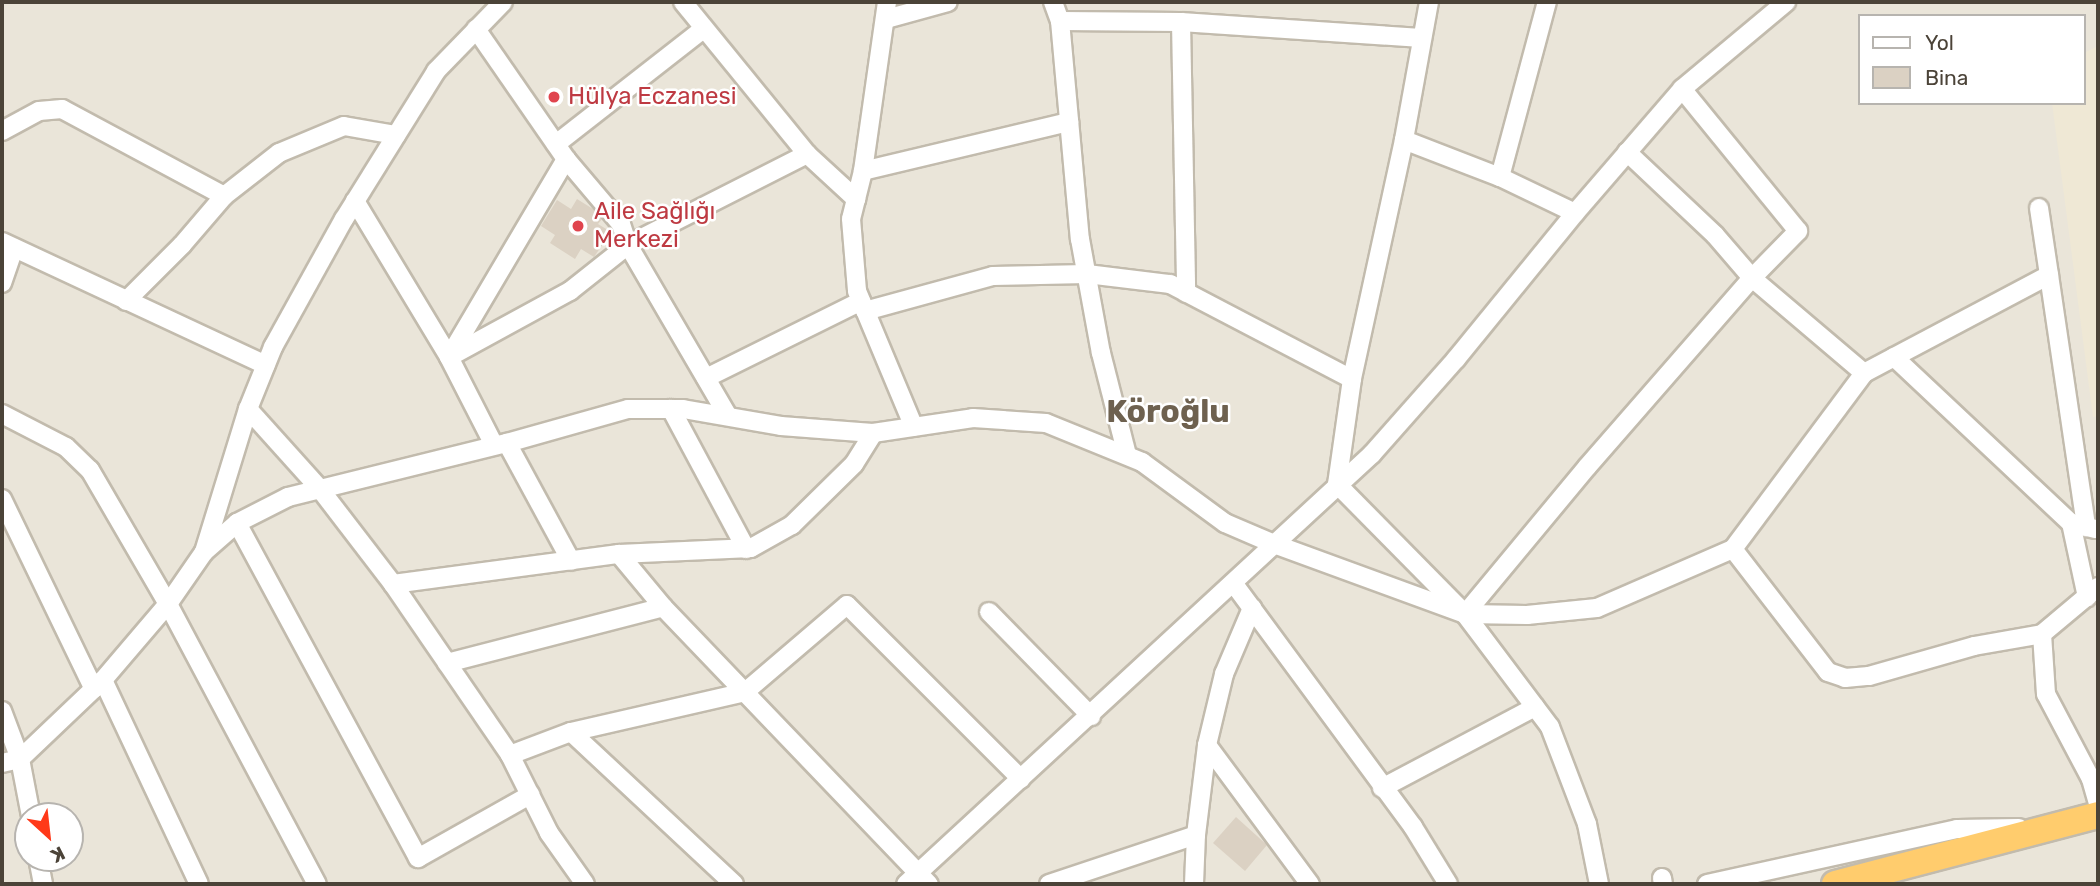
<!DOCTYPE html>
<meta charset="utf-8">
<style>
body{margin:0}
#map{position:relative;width:2100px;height:886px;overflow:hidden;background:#f6f3eb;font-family:Rubik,sans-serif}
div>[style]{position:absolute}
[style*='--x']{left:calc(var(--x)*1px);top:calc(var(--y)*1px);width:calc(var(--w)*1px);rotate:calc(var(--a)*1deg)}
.residential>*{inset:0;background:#eae5d9}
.education>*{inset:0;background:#efe8d5}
.building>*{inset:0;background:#dbd1c3}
.roads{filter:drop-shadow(2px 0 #c2bbad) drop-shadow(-2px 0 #c2bbad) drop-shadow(0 2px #c2bbad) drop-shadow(0 -2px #c2bbad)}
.minor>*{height:18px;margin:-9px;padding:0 9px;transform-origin:9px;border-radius:9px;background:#fff}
.highway>*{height:26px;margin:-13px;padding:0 13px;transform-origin:13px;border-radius:13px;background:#ffcc6d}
.dots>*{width:19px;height:19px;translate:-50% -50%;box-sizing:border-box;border:4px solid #fff;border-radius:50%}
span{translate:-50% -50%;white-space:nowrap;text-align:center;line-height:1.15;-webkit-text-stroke:5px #fff;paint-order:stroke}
.health-label{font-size:24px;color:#be3a42}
.left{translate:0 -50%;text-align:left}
.district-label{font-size:32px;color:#6e614f;font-weight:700}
.frame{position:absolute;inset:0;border:4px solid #4b4338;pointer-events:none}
.legend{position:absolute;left:1858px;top:14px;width:228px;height:91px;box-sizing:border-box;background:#fff;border:2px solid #b7b4af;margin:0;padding:9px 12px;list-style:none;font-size:21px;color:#4b4338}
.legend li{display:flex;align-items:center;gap:14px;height:35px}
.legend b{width:35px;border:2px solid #b7b4af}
.north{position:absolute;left:14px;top:802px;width:70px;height:70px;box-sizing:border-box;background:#fff;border:2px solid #b7b4af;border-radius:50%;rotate:153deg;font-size:19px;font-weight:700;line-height:28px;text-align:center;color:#4b4338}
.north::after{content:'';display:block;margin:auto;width:24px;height:32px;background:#ff3919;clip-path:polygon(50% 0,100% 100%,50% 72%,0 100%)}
</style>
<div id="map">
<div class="residential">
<div style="clip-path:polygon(evenodd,2px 2px,2098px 2px,2098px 884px,2px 884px,2px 2px,1860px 16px,2084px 16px,2084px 103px,1860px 103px,1860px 16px,2px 2px,28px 816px,70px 816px,70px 858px,28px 858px,28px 816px)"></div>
</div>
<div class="education">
<div style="clip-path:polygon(2098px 46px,2098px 416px,2093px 417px,2052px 103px,2084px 103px,2084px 53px)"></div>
</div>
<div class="building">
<div style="clip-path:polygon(577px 199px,593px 209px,602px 219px,598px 224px,611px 232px,594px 257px,581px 249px,575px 259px,550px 243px,555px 235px,541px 226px,557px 200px,571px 209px)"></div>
<div style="clip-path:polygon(1236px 817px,1267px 845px,1245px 871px,1213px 843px)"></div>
</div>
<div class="roads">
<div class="minor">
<div style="--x:683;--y:2;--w:196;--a:50.8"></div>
<div style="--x:807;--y:154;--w:67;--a:42.6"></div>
<div style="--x:887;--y:2;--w:171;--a:98.1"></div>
<div style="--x:863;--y:171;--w:49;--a:104"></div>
<div style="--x:851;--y:219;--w:72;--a:85.2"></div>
<div style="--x:857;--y:291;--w:147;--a:67.3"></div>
<div style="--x:1053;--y:2;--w:20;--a:70"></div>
<div style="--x:1060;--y:21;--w:219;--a:84.8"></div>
<div style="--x:1080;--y:239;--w:116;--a:79.6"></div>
<div style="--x:1101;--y:353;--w:105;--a:75.7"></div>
<div style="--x:1429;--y:2;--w:140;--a:100.3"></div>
<div style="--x:1404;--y:140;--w:245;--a:102.3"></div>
<div style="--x:1352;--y:379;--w:106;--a:98.1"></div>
<div style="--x:1337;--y:484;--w:182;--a:45.4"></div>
<div style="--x:1465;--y:614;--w:141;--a:53"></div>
<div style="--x:1550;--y:727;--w:104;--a:69.1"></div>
<div style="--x:1587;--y:824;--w:61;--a:78.7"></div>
<div style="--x:886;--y:19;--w:64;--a:-15.3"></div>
<div style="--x:1060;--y:21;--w:121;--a:0.5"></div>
<div style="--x:1181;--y:22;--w:241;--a:3.8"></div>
<div style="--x:1181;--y:22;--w:271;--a:88.9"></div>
<div style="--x:476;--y:29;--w:158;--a:55.3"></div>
<div style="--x:566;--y:159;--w:85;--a:49.8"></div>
<div style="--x:621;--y:224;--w:22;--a:72"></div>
<div style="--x:628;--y:245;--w:201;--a:-26.9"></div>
<div style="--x:2;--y:131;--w:42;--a:-28.4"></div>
<div style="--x:39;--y:111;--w:23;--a:-5"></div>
<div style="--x:62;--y:109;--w:184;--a:28.2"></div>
<div style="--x:1404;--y:140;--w:103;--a:21.1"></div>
<div style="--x:1500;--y:177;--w:83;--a:25.6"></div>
<div style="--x:556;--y:144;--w:187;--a:-38"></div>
<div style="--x:1627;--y:152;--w:121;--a:43.3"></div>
<div style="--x:1715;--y:235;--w:57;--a:49.3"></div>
<div style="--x:1752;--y:278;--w:147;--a:40.3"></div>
<div style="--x:863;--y:171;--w:212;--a:-13.4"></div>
<div style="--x:1500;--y:177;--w:181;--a:-75"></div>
<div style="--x:355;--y:201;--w:182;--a:58.9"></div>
<div style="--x:449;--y:357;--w:138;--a:-28.6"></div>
<div style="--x:570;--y:291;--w:74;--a:-38.4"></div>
<div style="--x:628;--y:245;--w:198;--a:59.7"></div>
<div style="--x:2039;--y:208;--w:68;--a:81.5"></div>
<div style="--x:2;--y:242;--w:291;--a:25"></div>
<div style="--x:2;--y:283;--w:37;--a:-71"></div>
<div style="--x:126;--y:301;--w:79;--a:-45"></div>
<div style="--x:182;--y:245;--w:65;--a:-49.4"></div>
<div style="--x:224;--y:196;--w:70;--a:-38"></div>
<div style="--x:279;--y:153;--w:70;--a:-22.6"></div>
<div style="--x:344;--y:126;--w:53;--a:9.8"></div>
<div style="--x:865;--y:311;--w:133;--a:-15.3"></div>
<div style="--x:993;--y:276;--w:94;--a:-1.2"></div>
<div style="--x:1087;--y:274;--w:84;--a:6.9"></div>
<div style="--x:1170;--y:284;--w:205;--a:27.6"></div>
<div style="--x:1894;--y:357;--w:243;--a:43.2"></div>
<div style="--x:2071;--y:523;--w:25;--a:14"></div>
<div style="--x:706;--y:378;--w:173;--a:-26.4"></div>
<div style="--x:248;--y:409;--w:108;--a:48"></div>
<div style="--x:320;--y:489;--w:120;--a:52.5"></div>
<div style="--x:393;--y:584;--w:207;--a:55.6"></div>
<div style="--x:510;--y:755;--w:87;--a:63.4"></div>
<div style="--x:549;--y:833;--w:62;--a:54.8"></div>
<div style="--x:671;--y:409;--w:159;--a:61.8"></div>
<div style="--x:2;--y:414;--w:72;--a:27.3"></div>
<div style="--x:66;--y:447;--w:33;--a:44"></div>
<div style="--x:90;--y:470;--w:155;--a:59.8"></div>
<div style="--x:168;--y:604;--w:317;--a:62"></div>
<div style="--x:507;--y:443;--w:134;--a:61.5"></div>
<div style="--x:494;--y:445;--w:99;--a:-117.1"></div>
<div style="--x:449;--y:357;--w:230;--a:-59.4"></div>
<div style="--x:2;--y:499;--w:211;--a:64.2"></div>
<div style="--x:237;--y:523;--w:381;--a:61.6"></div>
<div style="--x:418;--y:858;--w:129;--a:-29.4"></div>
<div style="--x:2071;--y:523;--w:76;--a:77.8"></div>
<div style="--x:1733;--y:549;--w:155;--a:52.3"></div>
<div style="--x:1828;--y:672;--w:18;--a:19"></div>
<div style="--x:1845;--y:678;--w:24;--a:-5"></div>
<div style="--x:1869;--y:676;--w:109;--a:-15.9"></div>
<div style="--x:1974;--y:646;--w:69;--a:-10"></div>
<div style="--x:204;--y:552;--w:150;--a:-72.9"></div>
<div style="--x:248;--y:409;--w:67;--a:-68"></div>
<div style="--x:273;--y:347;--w:146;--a:-61"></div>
<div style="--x:344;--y:219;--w:174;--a:-58.1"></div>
<div style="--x:436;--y:71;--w:96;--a:-45.8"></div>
<div style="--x:619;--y:554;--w:69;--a:50.3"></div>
<div style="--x:663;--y:607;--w:384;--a:46.2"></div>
<div style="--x:393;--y:584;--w:228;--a:-7.6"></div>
<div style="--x:619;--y:554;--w:132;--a:-2.6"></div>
<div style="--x:751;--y:548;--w:47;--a:-29.3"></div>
<div style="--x:792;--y:525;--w:87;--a:-44.5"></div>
<div style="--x:854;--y:464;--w:36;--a:-58"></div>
<div style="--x:1234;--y:584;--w:302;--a:53.6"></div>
<div style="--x:1413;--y:827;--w:67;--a:58.4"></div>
<div style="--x:2098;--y:587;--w:73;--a:140"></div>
<div style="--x:2042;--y:634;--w:60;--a:86.2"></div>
<div style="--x:2046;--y:694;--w:96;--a:62.1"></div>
<div style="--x:2091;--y:779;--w:25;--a:74"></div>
<div style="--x:989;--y:612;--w:146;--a:45.6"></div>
<div style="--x:1465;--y:614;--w:191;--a:-50.3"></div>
<div style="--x:1587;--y:467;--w:251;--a:-48.9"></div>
<div style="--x:1752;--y:278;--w:66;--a:-45.6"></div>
<div style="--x:1798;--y:231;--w:183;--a:-129.2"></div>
<div style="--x:447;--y:663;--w:223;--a:-14.5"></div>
<div style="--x:103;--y:680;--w:225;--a:64.8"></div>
<div style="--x:2;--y:711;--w:51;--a:69.4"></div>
<div style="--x:20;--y:759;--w:58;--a:79.1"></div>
<div style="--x:571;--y:732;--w:223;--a:43"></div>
<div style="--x:1207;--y:745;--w:173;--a:53.5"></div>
<div style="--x:510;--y:755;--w:65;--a:-20.7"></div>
<div style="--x:571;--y:732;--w:179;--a:-12.9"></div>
<div style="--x:745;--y:692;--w:134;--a:-40.5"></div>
<div style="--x:847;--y:605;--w:246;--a:45"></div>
<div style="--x:2;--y:763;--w:18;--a:-13"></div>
<div style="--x:20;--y:759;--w:115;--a:-43.6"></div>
<div style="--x:103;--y:680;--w:100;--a:-49.5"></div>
<div style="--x:168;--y:604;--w:63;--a:-55.3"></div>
<div style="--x:204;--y:552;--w:44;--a:-41.3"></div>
<div style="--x:237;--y:523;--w:57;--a:-27"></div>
<div style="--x:288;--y:497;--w:226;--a:-13.9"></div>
<div style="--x:507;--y:443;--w:126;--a:-15.7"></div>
<div style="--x:628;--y:409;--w:55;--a:0"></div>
<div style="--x:683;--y:409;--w:99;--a:9.8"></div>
<div style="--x:781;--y:426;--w:92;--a:4.4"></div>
<div style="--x:873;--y:433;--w:101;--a:-8.5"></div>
<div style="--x:973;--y:418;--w:73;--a:3.9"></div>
<div style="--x:1046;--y:423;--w:104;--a:22.1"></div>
<div style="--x:1142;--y:462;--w:103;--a:36.3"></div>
<div style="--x:1225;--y:523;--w:53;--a:23.2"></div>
<div style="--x:1274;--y:544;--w:203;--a:20.1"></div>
<div style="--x:1465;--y:614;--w:62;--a:0.9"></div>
<div style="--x:1527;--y:615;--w:70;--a:-5.7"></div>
<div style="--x:1597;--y:608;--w:148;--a:-23.5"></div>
<div style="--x:1733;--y:549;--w:219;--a:-53.3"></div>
<div style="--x:1864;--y:373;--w:209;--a:-27.9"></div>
<div style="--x:2049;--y:275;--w:255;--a:81.6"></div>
<div style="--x:1382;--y:788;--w:173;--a:-27.9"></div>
<div style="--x:38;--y:858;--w:26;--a:79"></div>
<div style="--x:1662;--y:878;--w:6;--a:81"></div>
<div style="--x:906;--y:884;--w:634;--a:-42.7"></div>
<div style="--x:1372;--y:454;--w:127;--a:-48.5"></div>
<div style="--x:1456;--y:359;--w:188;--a:-50.8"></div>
<div style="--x:1575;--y:213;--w:164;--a:-49.2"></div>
<div style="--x:1682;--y:89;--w:136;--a:-39.9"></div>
<div style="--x:1049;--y:884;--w:155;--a:-18.4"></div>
<div style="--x:1194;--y:884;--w:49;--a:-87.7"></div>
<div style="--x:1196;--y:835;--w:91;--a:-83"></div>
<div style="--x:1207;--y:745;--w:73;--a:-76.5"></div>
<div style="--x:1224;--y:674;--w:72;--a:-67"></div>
<div style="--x:1707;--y:884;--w:256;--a:-12.4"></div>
<div style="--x:1957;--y:829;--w:62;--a:-0.9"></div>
</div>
<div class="highway">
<div style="--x:1835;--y:884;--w:272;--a:-14.7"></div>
</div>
</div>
<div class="dots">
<div style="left:554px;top:97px;background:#e0444e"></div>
<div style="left:578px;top:226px;background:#e0444e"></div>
</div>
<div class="health-label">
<span class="left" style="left:568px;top:97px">Hülya Eczanesi</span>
<span class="left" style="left:594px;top:226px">Aile Sağlığı<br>Merkezi</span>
</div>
<div class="district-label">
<span style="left:1168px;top:411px">Köroğlu</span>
</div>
<div class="frame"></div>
<ul class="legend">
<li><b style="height:9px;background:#fff"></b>Yol</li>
<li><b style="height:19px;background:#dbd1c3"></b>Bina</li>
</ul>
<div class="north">K</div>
</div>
